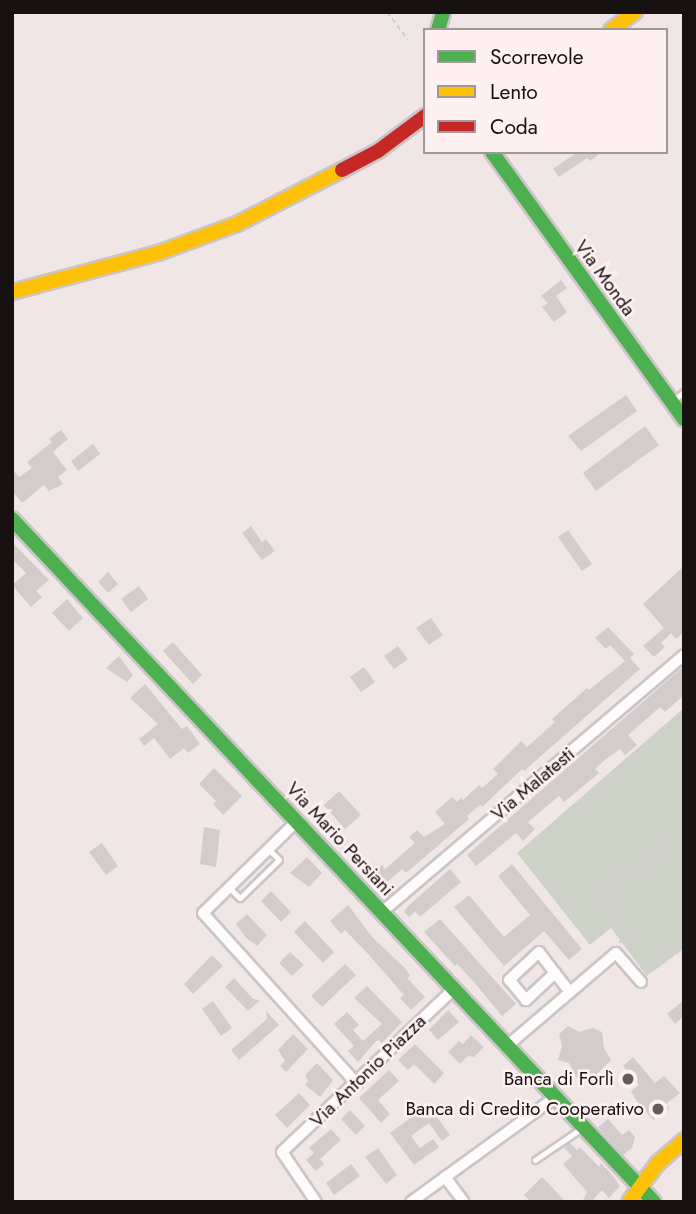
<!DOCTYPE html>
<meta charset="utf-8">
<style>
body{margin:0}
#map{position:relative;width:696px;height:1214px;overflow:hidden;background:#f0e6e6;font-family:Jost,sans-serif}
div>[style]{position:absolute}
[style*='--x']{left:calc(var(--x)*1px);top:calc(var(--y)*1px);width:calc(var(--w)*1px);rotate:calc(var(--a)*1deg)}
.green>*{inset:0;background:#ced2c6}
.building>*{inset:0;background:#d4cccc}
.path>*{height:2px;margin-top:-1px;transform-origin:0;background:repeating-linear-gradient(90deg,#d0cccc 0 5px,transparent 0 8.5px)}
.roads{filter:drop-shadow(2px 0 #cbc5c5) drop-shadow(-2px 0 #cbc5c5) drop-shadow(0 2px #cbc5c5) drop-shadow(0 -2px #cbc5c5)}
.lane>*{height:4.5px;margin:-2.25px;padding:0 2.25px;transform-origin:2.25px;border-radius:2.25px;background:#fdfbfb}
.street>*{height:10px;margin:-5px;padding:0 5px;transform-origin:5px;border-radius:5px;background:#fdfbfb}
.fast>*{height:14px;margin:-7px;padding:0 7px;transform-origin:7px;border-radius:7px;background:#4caf50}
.slow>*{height:14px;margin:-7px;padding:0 7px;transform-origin:7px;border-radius:7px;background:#ffc107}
.jam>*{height:14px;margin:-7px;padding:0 7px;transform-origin:7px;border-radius:7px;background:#c62828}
.dots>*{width:19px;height:19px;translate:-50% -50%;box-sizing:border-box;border:4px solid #fff0f1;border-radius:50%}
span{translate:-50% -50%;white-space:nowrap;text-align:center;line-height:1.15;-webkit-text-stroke:5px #fff0f1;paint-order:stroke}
.street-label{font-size:19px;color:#171112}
.poi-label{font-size:19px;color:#171112}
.right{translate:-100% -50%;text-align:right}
.frame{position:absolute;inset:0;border:14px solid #171112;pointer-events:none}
.legend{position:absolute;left:423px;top:28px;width:245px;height:126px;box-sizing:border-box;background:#fff0f1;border:2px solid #a29798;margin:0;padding:9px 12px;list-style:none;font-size:21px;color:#171112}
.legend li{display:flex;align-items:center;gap:14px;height:35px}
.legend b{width:35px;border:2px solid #a29798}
</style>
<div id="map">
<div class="green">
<div style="clip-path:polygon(684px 708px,684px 948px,647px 976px,611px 928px,590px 945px,517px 853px)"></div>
</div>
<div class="building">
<div style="clip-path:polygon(577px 152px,602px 152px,590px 161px,587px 158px,559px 177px,553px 169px)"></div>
<div style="clip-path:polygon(561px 280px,567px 288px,556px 296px,567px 312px,554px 322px,542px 307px,548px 303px,541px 296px)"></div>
<div style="clip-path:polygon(626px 395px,637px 411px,581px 451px,568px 436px)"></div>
<div style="clip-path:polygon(645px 426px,659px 445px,596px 491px,583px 473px)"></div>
<div style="clip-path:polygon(61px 430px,68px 439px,53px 452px,67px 470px,58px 477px,63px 484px,49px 491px,44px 485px,22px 503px,12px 491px,12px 469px,19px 477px,32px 468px,27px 462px,52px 442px,49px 439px)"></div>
<div style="clip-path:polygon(93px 444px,100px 454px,78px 471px,71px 461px)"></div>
<div style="clip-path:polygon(251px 526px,262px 542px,266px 539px,275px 551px,262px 560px,242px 533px)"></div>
<div style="clip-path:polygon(568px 530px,592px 564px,582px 571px,558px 537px)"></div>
<div style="clip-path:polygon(12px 542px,49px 580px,36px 591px,42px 597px,31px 607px,12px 585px,26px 573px,12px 559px)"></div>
<div style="clip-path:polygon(684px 566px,684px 632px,676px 639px,671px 633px,661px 643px,665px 647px,654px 657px,643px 646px,664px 628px,643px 604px)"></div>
<div style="clip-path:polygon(108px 572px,118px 584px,108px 593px,98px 582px)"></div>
<div style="clip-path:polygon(139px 586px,148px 599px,131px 612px,121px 599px)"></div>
<div style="clip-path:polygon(67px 599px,83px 618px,69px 631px,52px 613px)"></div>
<div style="clip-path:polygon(431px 618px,443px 635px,429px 645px,416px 628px)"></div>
<div style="clip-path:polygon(608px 627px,634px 654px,630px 658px,640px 669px,524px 771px,522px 769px,482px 807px,480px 805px,467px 816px,469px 819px,406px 873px,402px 869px,386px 883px,394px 892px,389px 897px,372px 874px,382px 865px,385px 869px,415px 843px,409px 837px,417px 830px,424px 837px,445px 824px,435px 812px,452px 797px,457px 802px,461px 798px,463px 800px,479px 785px,482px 788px,498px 774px,493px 769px,521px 741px,527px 747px,555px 722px,552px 719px,587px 688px,589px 690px,625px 661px,610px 645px,606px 649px,595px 638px)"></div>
<div style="clip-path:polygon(173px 642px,202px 675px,193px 684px,163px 651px)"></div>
<div style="clip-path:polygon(398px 646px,408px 659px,394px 669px,384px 656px)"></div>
<div style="clip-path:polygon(119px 656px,133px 675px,127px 682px,106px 668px)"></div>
<div style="clip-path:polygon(684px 666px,684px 695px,665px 712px,660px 707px,628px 735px,637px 745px,625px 755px,620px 749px,606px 759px,595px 769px,599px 773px,564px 802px,559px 796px,528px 822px,535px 829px,523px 841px,516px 833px,476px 866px,467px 855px)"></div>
<div style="clip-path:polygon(364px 667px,375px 682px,361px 692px,350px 677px)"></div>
<div style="clip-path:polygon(145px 684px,182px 729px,187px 726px,200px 744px,188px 753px,184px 748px,170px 759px,154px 738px,144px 746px,139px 739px,158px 724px,130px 698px)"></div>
<div style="clip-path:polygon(214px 768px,242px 796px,223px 815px,213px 804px,216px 801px,199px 784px)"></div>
<div style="clip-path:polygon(339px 791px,361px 815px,345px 829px,324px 805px)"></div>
<div style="clip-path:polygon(204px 827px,220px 830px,216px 867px,200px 864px)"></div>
<div style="clip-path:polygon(102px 843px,118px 866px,106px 875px,89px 852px)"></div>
<div style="clip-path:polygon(307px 857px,322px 873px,309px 887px,290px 873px)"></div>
<div style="clip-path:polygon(512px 864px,582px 949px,569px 960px,544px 931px,504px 966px,454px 907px,469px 895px,504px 937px,530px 915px,498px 876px)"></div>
<div style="clip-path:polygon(450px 869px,461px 882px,420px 917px,415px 911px,409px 917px,404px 912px,407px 907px)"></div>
<div style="clip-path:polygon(271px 891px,291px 912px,281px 922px,261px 901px)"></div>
<div style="clip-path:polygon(348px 905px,373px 938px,406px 969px,410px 976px,407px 978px,425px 997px,411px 1010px,400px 998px,404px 995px,369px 955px,345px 930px,341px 934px,330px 921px)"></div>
<div style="clip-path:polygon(247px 914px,267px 935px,257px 946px,246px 938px,236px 924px)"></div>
<div style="clip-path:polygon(440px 919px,516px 1004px,502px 1016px,473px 981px,457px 964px,455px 966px,424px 932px)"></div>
<div style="clip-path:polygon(305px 921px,334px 952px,323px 963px,294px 932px)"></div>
<div style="clip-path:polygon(290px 952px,304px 965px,292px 976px,279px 963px)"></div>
<div style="clip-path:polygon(212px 955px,223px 966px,193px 994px,184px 984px)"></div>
<div style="clip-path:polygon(345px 964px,356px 975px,322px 1007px,311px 996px)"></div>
<div style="clip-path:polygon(234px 978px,253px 999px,260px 1000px,248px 1011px,225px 987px)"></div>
<div style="clip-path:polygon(367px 986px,402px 1022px,382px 1043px,378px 1039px,358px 1062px,348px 1051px,354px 1046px,334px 1024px,347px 1012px,359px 1025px,353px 1030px,363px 1041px,382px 1024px,354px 998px)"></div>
<div style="clip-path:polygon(684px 1000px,684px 1016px,675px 1024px,667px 1014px)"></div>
<div style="clip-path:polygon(213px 1001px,232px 1028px,221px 1036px,202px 1009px)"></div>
<div style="clip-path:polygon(448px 1010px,459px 1022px,438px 1040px,429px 1030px)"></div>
<div style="clip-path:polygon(266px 1011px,279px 1025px,239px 1060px,231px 1050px,267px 1019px)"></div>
<div style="clip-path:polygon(568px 1026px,579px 1032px,593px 1028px,602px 1032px,604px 1048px,611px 1060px,596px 1075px,588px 1073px,576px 1077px,569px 1063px,558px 1060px,562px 1046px,559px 1034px)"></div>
<div style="clip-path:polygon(293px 1034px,308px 1049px,286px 1072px,280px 1066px,285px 1061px,278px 1050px)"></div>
<div style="clip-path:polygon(471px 1035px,484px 1047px,474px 1057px,468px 1056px,460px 1064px,448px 1052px,459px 1041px,463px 1044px)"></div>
<div style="clip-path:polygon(415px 1044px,444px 1073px,434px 1084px,414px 1064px,408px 1070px,398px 1060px)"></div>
<div style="clip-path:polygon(633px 1057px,655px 1083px,664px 1076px,680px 1093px,666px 1104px,669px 1109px,653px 1120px,636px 1100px,631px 1091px,639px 1085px,623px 1066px)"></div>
<div style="clip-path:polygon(317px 1063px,333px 1080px,320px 1097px,305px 1085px,308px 1081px,305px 1075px)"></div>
<div style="clip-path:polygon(389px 1070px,399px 1081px,378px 1100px,390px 1114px,381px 1123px,359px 1098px)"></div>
<div style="clip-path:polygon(299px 1093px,310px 1105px,287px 1128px,275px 1115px)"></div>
<div style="clip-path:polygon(428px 1105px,450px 1135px,442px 1141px,429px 1123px,411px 1136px,420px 1148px,433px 1139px,439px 1147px,414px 1165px,390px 1133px)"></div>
<div style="clip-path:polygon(350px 1110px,365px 1126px,356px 1135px,341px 1119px)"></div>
<div style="clip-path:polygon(608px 1119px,622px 1135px,629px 1130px,635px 1137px,632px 1148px,623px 1155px,598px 1127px)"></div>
<div style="clip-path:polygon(331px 1129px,341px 1140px,320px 1159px,324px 1164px,316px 1171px,306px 1160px,314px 1153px,309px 1148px)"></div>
<div style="clip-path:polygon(570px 1143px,577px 1150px,580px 1147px,599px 1167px,601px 1163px,612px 1175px,620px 1186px,609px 1198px,602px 1190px,591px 1202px,582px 1202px,587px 1192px,563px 1164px,572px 1156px,564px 1148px)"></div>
<div style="clip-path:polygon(378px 1148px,397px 1175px,386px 1184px,365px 1157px)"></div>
<div style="clip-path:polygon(351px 1164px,360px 1176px,334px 1195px,326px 1183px)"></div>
<div style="clip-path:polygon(542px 1177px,549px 1184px,566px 1202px,531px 1202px,524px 1195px)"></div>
</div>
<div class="path">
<div style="--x:387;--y:12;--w:35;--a:53"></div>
<div style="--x:619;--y:943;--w:14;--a:-56"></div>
<div style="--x:627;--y:931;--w:45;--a:-125.1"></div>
<div style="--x:601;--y:894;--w:101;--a:-34.9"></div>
<div style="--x:641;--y:969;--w:5;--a:-37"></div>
<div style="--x:645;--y:966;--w:11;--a:10"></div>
<div style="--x:656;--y:968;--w:34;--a:-36"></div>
</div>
<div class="roads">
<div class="lane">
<div style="--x:675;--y:399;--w:11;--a:-38"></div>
<div style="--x:230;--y:888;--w:14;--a:45"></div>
<div style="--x:240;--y:898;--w:54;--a:-44.3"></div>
<div style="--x:279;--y:860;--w:14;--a:-135"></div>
<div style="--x:535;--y:1160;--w:57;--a:-34.2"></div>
</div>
<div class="street">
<div style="--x:296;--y:822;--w:130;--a:135.6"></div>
<div style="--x:203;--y:913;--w:230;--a:48"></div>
<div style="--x:382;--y:912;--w:397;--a:-40.4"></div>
<div style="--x:555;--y:973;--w:40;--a:137"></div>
<div style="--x:526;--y:1000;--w:26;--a:-130"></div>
<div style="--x:509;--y:980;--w:41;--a:-43"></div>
<div style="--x:539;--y:952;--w:26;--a:53"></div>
<div style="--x:555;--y:973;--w:23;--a:52"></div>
<div style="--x:507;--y:1046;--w:143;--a:-40.5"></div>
<div style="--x:616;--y:953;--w:38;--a:49"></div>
<div style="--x:445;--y:1177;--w:31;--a:53"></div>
<div style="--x:316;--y:1202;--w:60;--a:-124.2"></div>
<div style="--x:282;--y:1152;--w:237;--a:-43.5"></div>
<div style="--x:411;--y:1202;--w:177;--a:-36"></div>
</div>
<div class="fast">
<div style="--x:438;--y:30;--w:19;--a:-74"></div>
<div style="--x:492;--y:152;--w:329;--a:54.3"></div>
<div style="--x:12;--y:519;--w:937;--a:46.77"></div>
</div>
<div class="slow">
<div style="--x:611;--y:30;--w:30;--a:-37"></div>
<div style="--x:12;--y:292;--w:151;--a:-15"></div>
<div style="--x:158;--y:253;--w:84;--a:-20.2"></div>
<div style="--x:237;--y:224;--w:118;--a:-27.2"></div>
<div style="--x:629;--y:1202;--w:49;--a:-53.4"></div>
<div style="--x:658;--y:1163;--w:35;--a:-41"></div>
</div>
<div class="jam">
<div style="--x:342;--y:170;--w:41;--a:-27.8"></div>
<div style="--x:378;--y:151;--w:59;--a:-36.7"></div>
</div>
</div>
<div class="dots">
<div style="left:628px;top:1079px;background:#635c5c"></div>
<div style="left:658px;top:1109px;background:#635c5c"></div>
</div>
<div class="street-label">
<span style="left:605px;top:278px;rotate:54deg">Via Monda</span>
<span style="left:533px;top:784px;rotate:-40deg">Via Malatesti</span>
<span style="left:340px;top:839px;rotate:47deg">Via Mario Persiani</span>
<span style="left:368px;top:1071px;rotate:-44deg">Via Antonio Piazza</span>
</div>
<div class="poi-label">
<span class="right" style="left:614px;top:1079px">Banca di Forlì</span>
<span class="right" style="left:644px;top:1109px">Banca di Credito Cooperativo</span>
</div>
<div class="frame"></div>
<ul class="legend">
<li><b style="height:9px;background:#4caf50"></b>Scorrevole</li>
<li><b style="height:9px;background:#ffc107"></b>Lento</li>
<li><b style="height:9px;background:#c62828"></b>Coda</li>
</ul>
</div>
